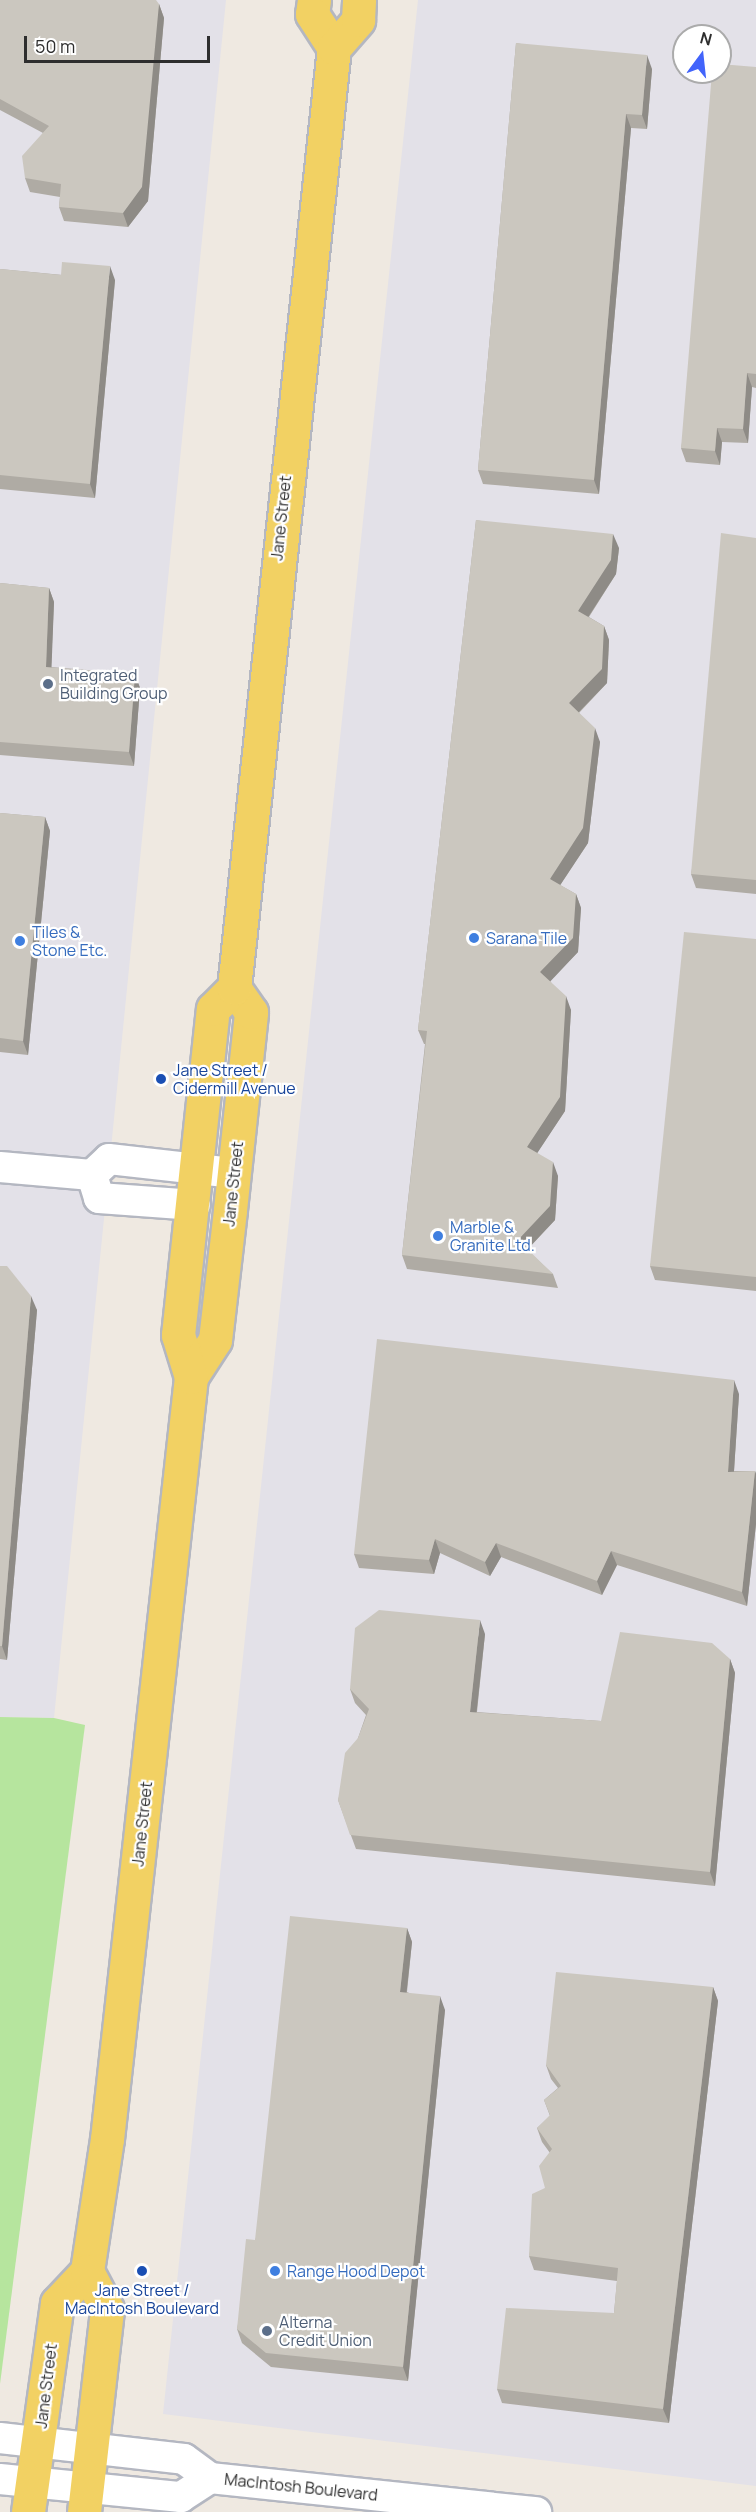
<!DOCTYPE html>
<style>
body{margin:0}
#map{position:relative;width:756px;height:2512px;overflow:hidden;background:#efe9e1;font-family:Manrope,sans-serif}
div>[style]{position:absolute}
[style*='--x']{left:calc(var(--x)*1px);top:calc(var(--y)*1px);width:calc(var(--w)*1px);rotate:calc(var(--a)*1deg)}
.industrial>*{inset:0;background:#e3e1e8}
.green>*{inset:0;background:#b6e59e}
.roads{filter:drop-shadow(2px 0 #b4b7c1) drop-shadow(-2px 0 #b4b7c1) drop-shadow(0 2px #b4b7c1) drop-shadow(0 -2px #b4b7c1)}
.minor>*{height:30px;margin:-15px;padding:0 15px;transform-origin:15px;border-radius:15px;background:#fff}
.major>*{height:33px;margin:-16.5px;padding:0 16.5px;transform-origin:16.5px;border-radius:16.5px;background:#f2d163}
.wall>*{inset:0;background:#afaba4}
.shaded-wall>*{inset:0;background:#8e8b86}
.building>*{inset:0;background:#cbc7bf}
.dots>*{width:16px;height:16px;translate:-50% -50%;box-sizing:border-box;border:3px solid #fff;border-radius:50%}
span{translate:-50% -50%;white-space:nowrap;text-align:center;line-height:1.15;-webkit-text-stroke:4.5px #fff;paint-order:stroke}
.street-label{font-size:16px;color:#2e2e2e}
.service-label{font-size:16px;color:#4e5e75}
.left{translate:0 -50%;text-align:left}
.shop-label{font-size:16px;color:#366cbe}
.transit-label{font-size:16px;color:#164399}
.north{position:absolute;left:672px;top:24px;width:60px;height:60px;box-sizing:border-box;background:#fff;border:2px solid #ababab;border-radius:50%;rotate:15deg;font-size:16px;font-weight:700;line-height:24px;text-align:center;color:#2e2e2e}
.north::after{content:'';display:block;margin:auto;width:21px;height:27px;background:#4264fb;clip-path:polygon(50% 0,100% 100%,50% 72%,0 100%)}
.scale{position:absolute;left:24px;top:36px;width:186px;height:27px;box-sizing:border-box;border:3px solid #2e2e2e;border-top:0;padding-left:8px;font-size:18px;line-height:21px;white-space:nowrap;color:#2e2e2e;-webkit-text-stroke:4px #fff;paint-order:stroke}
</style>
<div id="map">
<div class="industrial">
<div style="clip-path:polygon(0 0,226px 0,54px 1718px,0 1717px)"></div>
<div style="clip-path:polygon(evenodd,418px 0,756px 0,756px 2486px,163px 2414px,418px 0,684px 36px,720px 36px,720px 72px,684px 72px,684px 36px)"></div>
</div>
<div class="green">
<div style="clip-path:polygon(0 1717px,54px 1718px,85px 1725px,0 2384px)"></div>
</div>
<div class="roads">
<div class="minor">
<div style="--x:0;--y:1167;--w:92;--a:5"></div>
<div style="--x:92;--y:1175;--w:23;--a:-43"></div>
<div style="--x:109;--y:1159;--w:126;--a:6.4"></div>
<div style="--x:92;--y:1175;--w:24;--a:73"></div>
<div style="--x:99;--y:1198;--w:96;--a:4.2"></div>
<div style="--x:0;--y:2438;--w:185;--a:6.5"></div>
<div style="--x:184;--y:2459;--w:32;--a:36"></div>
<div style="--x:210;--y:2478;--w:328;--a:6"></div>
<div style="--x:0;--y:2479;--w:182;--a:5.7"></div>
<div style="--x:181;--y:2497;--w:35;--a:-33"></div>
</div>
<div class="major">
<div style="--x:314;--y:0;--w:14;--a:98"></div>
<div style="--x:312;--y:14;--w:40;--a:57.1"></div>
<div style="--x:191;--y:1377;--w:44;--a:-57"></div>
<div style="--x:215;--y:1340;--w:131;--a:-83.4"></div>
<div style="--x:230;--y:1210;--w:199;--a:-83.9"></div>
<div style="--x:251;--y:1012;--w:29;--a:-125"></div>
<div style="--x:28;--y:2512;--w:211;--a:-82.1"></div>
<div style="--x:57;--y:2303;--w:44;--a:-46.8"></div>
<div style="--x:87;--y:2271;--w:134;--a:-81.4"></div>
<div style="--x:107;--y:2139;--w:767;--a:-83.71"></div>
<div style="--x:191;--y:1377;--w:44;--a:-107.2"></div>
<div style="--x:178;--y:1335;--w:328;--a:-83.9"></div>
<div style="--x:213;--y:1009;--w:30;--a:-45"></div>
<div style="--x:234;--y:988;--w:945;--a:-83.93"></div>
<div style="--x:334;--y:48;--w:37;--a:-49"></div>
<div style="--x:358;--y:20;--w:20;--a:-87"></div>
<div style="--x:84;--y:2512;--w:204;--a:-83.5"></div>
<div style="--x:107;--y:2309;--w:43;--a:-117.8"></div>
</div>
</div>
<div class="wall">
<div style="clip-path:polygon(0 0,159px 4px,164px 18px,148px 201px,128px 227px,64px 221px,59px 207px,60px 197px,30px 192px,25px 178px,43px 133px,0 110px)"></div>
<div style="clip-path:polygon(516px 43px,652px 69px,647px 129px,631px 128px,599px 494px,483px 484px,478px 470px)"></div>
<div style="clip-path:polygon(756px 67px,756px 388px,752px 387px,748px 443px,722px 442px,720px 465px,686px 462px,681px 448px)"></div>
<div style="clip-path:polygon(0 269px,115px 280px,95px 498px,0 489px)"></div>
<div style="clip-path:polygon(476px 520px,619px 548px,616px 574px,589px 617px,604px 626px,609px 640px,607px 683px,579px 713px,600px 742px,588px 843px,560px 885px,576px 894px,581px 908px,578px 952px,550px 981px,571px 1010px,565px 1111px,537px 1153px,558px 1176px,555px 1220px,527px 1250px,553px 1274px,558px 1288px,407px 1269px,402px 1255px,425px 1044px,424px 1044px,418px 1030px)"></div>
<div style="clip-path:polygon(756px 538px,756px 894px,696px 888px,691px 874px)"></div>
<div style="clip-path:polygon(0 583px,49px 588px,54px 602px,51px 667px,135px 674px,140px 688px,134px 766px,0 755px)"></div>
<div style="clip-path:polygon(0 813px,45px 817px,50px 831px,28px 1055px,0 1052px)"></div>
<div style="clip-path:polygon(756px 939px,756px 1291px,655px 1280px,650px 1266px)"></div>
<div style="clip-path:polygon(0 1266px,37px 1310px,7px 1660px,0 1659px)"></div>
<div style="clip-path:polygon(739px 1394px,734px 1471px,755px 1471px,756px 1474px,756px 1524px,747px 1606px,617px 1565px,602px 1595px,501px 1557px,490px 1576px,440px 1553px,434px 1574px,359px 1568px,354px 1554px)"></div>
<div style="clip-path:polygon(485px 1634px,477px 1712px,601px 1721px,730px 1659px,735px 1673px,715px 1886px,356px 1849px,338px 1800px,358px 1738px,366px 1715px,355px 1703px,350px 1689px)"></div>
<div style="clip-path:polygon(407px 1928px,412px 1942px,407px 1992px,445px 2010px,408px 2381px,271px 2367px,242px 2343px,237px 2329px,255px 2240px)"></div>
<div style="clip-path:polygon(713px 1987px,718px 2001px,669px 2423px,502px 2403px,497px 2389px,614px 2313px,617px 2281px,534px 2270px,529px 2256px,545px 2188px,550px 2153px,542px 2142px,537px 2128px,550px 2116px,544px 2100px,558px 2088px,551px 2079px,546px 2065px)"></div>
</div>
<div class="shaded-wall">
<div style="clip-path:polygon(159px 4px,164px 18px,148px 201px,128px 227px,123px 213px)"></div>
<div style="clip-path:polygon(647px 55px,652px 69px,647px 129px,642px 115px)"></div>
<div style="clip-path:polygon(626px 114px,631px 128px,599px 494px,594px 480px)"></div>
<div style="clip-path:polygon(110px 266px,115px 280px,95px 498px,90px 484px)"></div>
<div style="clip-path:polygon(747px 373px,752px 387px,748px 443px,743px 429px)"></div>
<div style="clip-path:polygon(717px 428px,722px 442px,720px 465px,715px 451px)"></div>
<div style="clip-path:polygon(613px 534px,619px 548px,616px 574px,583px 625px,578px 611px)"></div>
<div style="clip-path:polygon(49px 588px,54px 602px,51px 681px,46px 667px)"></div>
<div style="clip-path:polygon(604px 626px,609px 640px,607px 683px,574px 717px,569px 703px)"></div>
<div style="clip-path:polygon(135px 674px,140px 688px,134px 766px,129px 752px)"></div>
<div style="clip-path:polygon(595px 728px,600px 742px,588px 843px,555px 893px,550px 879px)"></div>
<div style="clip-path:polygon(45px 817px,50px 831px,28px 1055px,23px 1041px)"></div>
<div style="clip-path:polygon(576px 894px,581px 908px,578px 952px,546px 986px,540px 972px)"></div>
<div style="clip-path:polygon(566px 996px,571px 1010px,565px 1111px,532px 1161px,527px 1147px)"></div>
<div style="clip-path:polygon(553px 1162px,558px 1176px,555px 1220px,523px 1254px,518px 1240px)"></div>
<div style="clip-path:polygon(31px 1296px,37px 1310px,7px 1660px,2px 1646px)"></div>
<div style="clip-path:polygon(734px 1380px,739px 1394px,733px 1486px,728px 1472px)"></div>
<div style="clip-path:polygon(755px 1471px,756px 1474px,756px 1524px,747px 1606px,742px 1592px)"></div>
<div style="clip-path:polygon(435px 1539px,440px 1553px,434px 1574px,429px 1560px)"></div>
<div style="clip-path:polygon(496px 1543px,501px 1557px,490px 1576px,485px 1562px)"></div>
<div style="clip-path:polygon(611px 1551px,617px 1565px,602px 1595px,597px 1581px)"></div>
<div style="clip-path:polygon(480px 1620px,485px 1634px,475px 1726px,470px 1712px)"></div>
<div style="clip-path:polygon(730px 1659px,735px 1673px,715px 1886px,710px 1872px)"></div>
<div style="clip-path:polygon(407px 1928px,412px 1942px,405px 2006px,400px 1992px)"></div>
<div style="clip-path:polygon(713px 1987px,718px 2001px,669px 2423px,663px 2409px)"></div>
<div style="clip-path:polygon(440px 1996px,445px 2010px,408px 2381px,403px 2367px)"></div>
</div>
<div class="building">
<div style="clip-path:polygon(0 0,156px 0,159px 4px,142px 187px,123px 213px,59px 207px,61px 184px,25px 178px,22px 156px,49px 126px,0 99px)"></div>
<div style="clip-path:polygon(516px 43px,647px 55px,642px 115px,626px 114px,594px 480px,478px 470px)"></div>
<div style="clip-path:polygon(720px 64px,756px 67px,756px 374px,747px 373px,743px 429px,717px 428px,715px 451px,681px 448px,712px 72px,720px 72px)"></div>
<div style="clip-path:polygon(62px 262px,110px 266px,90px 484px,0 475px,0 269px,61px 275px)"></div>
<div style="clip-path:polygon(476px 520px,613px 534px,611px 560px,578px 611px,604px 626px,602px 669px,569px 703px,595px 728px,583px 828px,550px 879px,576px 894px,573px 938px,540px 972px,566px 996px,560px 1097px,527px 1147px,553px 1162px,550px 1206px,518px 1240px,553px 1274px,402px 1255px,427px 1031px,418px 1030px)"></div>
<div style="clip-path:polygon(721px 533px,756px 538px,756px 880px,691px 874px)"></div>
<div style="clip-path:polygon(0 583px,49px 588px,46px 667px,135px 674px,129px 752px,0 742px)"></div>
<div style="clip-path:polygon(0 813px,45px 817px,23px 1041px,0 1038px)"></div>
<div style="clip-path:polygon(684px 932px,756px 939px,756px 1277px,650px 1266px)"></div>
<div style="clip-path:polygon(0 1266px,7px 1266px,31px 1296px,2px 1646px,0 1646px)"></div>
<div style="clip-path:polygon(377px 1339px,734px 1380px,728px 1472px,755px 1471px,742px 1592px,611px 1551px,597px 1581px,496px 1543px,485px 1562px,435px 1539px,429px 1560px,354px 1554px)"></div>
<div style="clip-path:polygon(379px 1610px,480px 1620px,470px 1712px,601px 1721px,620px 1632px,712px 1643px,730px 1659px,710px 1872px,350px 1835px,338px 1800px,345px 1753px,358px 1738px,369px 1709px,350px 1689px,355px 1628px)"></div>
<div style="clip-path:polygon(290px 1916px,407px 1928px,400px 1992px,440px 1996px,403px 2367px,266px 2353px,237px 2329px,246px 2239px,255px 2240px)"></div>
<div style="clip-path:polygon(556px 1972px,713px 1987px,663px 2409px,497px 2389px,506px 2308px,614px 2313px,618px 2268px,529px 2256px,532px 2194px,545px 2188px,539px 2166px,552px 2149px,537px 2128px,550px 2115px,544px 2100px,561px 2086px,546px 2065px)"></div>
</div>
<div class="dots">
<div style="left:48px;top:684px;background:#5c6f8a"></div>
<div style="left:474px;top:938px;background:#3f7fe0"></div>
<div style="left:20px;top:941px;background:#3f7fe0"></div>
<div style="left:161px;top:1079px;background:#1a4fb4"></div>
<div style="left:438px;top:1236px;background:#3f7fe0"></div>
<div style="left:142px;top:2271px;background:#1a4fb4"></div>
<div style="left:275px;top:2271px;background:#3f7fe0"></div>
<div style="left:267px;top:2331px;background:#5c6f8a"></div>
</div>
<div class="street-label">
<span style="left:281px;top:518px;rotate:-84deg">Jane Street</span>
<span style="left:233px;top:1184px;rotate:-84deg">Jane Street</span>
<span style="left:142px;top:1824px;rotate:-84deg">Jane Street</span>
<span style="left:46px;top:2386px;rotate:-83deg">Jane Street</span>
<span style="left:301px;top:2487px;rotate:6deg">MacIntosh Boulevard</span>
</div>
<div class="service-label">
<span class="left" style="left:60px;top:684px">Integrated<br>Building Group</span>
<span class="left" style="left:279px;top:2331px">Alterna<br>Credit Union</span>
</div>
<div class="shop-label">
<span class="left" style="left:32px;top:941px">Tiles &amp;<br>Stone Etc.</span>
<span class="left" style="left:486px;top:938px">Sarana Tile</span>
<span class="left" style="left:450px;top:1236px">Marble &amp;<br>Granite Ltd.</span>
<span class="left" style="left:287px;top:2271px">Range Hood Depot</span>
</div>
<div class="transit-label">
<span class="left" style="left:173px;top:1079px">Jane Street /<br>Cidermill Avenue</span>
<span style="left:142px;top:2299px">Jane Street /<br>MacIntosh Boulevard</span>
</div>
<div class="north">N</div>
<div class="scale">50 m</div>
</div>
